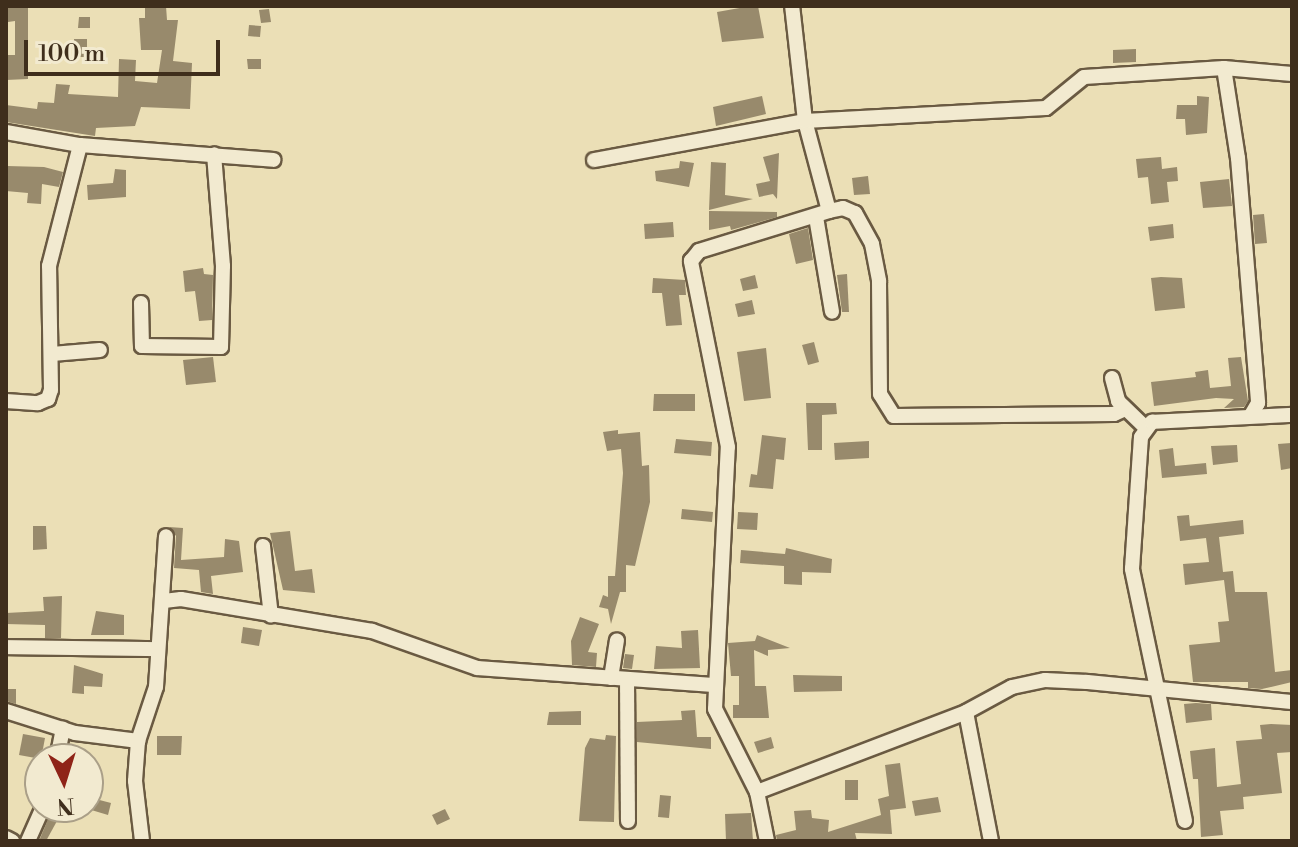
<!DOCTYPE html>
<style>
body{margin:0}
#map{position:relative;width:1298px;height:847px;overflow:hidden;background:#ebdfb6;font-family:"Libre Bodoni",serif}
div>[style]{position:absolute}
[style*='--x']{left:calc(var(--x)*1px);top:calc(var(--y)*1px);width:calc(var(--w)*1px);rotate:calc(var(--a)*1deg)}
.building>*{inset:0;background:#988a6c}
.roads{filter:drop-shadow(2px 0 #6a5a42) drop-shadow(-2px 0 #6a5a42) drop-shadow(0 2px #6a5a42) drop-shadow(0 -2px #6a5a42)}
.minor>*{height:14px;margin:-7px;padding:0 7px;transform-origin:7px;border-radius:7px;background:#f2ead0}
span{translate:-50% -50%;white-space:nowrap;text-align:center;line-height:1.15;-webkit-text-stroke:8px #f2ead0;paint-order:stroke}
.frame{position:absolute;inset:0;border:8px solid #3f2e1c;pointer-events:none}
.north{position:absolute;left:24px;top:743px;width:80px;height:80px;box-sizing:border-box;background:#f2ead0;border:2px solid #aa9f88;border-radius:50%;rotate:176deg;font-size:22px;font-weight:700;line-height:32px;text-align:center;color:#3f2e1c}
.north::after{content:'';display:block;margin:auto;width:28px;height:36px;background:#8f2418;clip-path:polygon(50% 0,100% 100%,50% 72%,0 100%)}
.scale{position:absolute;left:24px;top:40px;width:196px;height:36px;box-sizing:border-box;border:4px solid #3f2e1c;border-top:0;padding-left:10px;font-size:24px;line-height:28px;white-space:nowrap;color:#3f2e1c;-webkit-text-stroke:6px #f2ead0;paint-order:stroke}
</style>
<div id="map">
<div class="building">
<div style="clip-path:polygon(7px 6px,28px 6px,28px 79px,6px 80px,6px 55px,15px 55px,15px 21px,8px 22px)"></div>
<div style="clip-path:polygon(145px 6px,166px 6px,167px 20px,178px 20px,173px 61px,192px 63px,190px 109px,141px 107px,135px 126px,96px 128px,95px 136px,6px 122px,6px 105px,37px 109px,38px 102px,54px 103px,56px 84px,70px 85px,68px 94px,118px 97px,119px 59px,136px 60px,135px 81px,157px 83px,162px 50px,141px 50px,139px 18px,145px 18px)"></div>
<div style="clip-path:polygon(751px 6px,758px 6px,764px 38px,722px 42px,717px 12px)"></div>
<div style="clip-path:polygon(269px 9px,271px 22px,261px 23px,259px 10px)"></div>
<div style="clip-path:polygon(79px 17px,90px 17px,90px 28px,78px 28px)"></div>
<div style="clip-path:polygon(249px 25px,261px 26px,260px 37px,248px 36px)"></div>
<div style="clip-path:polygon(74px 39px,87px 39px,87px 57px,74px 57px)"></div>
<div style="clip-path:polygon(1136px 49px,1136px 62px,1113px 63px,1113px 50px)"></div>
<div style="clip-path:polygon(247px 59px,261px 59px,261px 69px,248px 69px)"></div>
<div style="clip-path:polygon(762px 96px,766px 114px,716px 126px,713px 107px)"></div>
<div style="clip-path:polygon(1197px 96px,1209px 97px,1207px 133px,1186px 135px,1185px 119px,1176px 119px,1177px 105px,1197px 105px)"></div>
<div style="clip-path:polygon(779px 153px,777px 199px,773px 194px,759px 197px,756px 184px,770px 181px,763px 157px)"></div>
<div style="clip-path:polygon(1161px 157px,1162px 169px,1177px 167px,1178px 181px,1167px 182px,1169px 202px,1151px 204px,1148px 177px,1138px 178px,1136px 159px)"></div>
<div style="clip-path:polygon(680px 161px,694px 163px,689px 187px,656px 181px,655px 171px,679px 168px)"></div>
<div style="clip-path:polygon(711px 162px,726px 163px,725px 195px,753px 199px,709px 210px)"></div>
<div style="clip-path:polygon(7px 166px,44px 167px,63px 172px,59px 187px,42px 184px,41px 204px,27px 203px,28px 193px,6px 191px)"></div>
<div style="clip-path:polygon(115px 169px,126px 170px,126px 197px,88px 200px,87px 185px,113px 183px)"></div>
<div style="clip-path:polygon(868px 176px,870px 194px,854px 195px,852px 178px)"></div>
<div style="clip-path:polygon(1229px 179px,1232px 206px,1203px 208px,1200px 182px)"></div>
<div style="clip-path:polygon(709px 211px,777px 212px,777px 217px,731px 230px,730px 226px,709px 230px)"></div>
<div style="clip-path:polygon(1264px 214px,1267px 243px,1255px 244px,1253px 215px)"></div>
<div style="clip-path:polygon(673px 222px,674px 237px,645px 239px,644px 224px)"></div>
<div style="clip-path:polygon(1173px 224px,1174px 238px,1150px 241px,1148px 227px)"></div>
<div style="clip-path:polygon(808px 228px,813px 260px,796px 264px,789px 234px)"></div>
<div style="clip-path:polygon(203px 268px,204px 274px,213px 275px,212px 320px,199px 321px,195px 291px,185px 292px,183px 271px)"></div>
<div style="clip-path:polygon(847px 274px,849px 312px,842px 312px,837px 275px)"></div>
<div style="clip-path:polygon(755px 275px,758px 288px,743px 291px,740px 279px)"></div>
<div style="clip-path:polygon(1161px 277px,1182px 278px,1185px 308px,1155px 311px,1151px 278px)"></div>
<div style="clip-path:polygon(653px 278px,685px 280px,686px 295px,679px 295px,682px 325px,666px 326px,662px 293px,652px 293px)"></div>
<div style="clip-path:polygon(752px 300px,755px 314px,738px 317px,735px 304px)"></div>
<div style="clip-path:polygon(814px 342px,819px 362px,808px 365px,802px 345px)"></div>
<div style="clip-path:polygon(766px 348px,771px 398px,744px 401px,737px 352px)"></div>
<div style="clip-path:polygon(213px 357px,216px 382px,186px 385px,183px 360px)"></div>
<div style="clip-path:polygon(1241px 357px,1248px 401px,1244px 407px,1224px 408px,1234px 399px,1216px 398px,1154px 406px,1151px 382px,1196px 377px,1195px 372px,1208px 370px,1210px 388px,1231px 386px,1228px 358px)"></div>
<div style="clip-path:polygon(654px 394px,695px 394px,695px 411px,653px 411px)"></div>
<div style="clip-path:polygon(806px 403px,836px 403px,837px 414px,822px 415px,822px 450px,808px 450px)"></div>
<div style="clip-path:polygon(618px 430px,618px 434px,640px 432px,642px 466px,649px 465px,650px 502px,635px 566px,626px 565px,626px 592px,620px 592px,611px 624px,608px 609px,599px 607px,603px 595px,608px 597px,608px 576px,615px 576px,623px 473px,621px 449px,607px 451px,603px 432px)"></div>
<div style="clip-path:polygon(762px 435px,786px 438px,784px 460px,776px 459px,773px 489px,749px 487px,751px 474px,757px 475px)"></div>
<div style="clip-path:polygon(676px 439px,712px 442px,711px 456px,674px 453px)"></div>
<div style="clip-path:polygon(869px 441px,869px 458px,835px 460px,834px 443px)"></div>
<div style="clip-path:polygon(1291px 443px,1292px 468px,1281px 470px,1278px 444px)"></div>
<div style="clip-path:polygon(1237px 445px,1238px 462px,1213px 465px,1211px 446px)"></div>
<div style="clip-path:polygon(1173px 448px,1175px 466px,1206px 463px,1207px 474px,1162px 478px,1159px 450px)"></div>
<div style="clip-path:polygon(682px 509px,713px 512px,712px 522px,681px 519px)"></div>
<div style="clip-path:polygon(738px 512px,758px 513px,757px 530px,737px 529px)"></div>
<div style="clip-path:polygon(1189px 515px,1190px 526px,1243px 520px,1244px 534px,1219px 537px,1223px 572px,1233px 571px,1235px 592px,1267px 592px,1275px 672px,1292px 670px,1292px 682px,1262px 689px,1248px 688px,1248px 682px,1193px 682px,1189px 645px,1220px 642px,1218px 622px,1229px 621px,1224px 580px,1185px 585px,1183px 564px,1209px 562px,1206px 538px,1180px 541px,1177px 516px)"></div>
<div style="clip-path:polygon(33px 526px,46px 526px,47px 549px,33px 550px)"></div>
<div style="clip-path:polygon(169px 527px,183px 528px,181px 560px,224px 557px,225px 539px,239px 541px,243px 572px,211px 576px,213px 594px,201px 592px,199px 570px,174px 568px,176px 536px)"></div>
<div style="clip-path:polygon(290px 531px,295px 571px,312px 569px,315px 593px,283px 590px,270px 533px)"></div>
<div style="clip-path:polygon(786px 548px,832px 559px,831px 573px,802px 572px,802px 585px,784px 584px,784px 566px,740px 563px,741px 550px,785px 554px)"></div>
<div style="clip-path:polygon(62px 596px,61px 638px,45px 638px,45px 625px,6px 624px,6px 613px,44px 611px,43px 597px)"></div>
<div style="clip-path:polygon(96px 611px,124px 615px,124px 635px,91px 635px)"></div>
<div style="clip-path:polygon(580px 617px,599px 624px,588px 652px,597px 653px,596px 667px,572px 665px,571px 641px)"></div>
<div style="clip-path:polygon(243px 627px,262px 630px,259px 646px,241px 643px)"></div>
<div style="clip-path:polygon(698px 630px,700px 668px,654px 669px,656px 646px,682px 648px,681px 631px)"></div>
<div style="clip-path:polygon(757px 635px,790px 648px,768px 650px,768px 656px,754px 650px,755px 686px,766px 686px,769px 718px,733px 718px,733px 705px,739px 705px,739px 676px,731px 676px,728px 643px,755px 641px)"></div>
<div style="clip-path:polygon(625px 654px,634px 655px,632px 669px,623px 668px)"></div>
<div style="clip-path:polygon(74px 665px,103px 674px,102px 687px,84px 686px,84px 694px,72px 693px)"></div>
<div style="clip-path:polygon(793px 675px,842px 676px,842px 691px,794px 692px)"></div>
<div style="clip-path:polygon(6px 689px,16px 689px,16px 704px,6px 701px)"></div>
<div style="clip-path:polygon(1196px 703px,1211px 704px,1212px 720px,1186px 723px,1184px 704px)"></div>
<div style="clip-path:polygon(695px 710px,697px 737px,711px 737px,711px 749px,637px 742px,637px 722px,682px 720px,681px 711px)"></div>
<div style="clip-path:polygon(581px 711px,581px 725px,547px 725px,549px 712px)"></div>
<div style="clip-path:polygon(1271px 724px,1292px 725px,1292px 752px,1277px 753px,1282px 793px,1243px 797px,1244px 809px,1220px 811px,1223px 835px,1201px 837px,1198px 779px,1193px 779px,1190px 751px,1215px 748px,1217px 787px,1241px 784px,1236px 741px,1262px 739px,1260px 725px)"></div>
<div style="clip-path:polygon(23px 734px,45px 738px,41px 759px,19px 755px)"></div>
<div style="clip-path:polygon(606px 735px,616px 736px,614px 822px,579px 821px,585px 748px,590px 738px,605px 740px)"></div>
<div style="clip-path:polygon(157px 736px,182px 736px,181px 755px,157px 755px)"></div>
<div style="clip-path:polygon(771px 737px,774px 748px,758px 753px,754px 742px)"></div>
<div style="clip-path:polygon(900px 763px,906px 808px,890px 810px,892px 834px,855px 833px,857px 841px,777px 841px,776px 835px,796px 830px,794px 811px,811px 810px,812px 818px,829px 820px,828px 832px,881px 815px,878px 799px,889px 796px,885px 765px)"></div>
<div style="clip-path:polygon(845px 780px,858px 780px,858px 800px,845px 800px)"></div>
<div style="clip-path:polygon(660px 795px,671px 796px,669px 818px,658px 817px)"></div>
<div style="clip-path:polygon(88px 797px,111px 803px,108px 815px,88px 809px)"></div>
<div style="clip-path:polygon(938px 797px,941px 812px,915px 816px,912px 801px)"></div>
<div style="clip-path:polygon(445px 809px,450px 819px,437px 825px,432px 815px)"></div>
<div style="clip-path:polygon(751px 813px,753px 841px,726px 841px,725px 814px)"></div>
<div style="clip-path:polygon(49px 817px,57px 821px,46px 841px,39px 841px)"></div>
</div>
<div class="roads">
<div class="minor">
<div style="--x:1224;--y:68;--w:91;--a:81.2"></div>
<div style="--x:1238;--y:158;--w:246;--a:85.3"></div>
<div style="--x:1258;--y:403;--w:14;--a:120"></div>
<div style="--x:6;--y:132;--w:75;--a:10"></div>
<div style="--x:80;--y:145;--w:194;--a:4.4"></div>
<div style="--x:594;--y:160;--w:215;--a:-10.5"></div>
<div style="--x:805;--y:121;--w:241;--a:-3.1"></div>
<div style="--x:1046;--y:108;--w:49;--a:-39.2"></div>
<div style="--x:1084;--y:77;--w:140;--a:-3.7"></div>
<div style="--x:1224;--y:68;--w:68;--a:5"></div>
<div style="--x:829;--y:211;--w:14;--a:-12"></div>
<div style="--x:843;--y:208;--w:13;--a:23"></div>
<div style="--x:855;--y:213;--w:35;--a:61"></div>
<div style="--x:872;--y:244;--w:38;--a:79"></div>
<div style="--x:879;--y:281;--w:113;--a:89.5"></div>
<div style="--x:880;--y:394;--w:26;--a:58"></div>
<div style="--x:894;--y:416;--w:220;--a:-0.5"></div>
<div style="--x:1114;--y:414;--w:12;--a:-24"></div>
<div style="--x:816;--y:217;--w:96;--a:80.4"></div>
<div style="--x:141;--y:303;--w:43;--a:88.7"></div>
<div style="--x:142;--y:346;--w:79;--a:0.7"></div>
<div style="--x:221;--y:347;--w:81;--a:-88.6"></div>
<div style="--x:223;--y:266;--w:112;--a:-94.6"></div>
<div style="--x:52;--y:354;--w:48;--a:-4.8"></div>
<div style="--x:1112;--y:378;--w:24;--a:75"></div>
<div style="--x:1118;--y:401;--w:37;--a:44"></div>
<div style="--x:6;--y:401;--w:32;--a:4"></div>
<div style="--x:38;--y:403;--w:11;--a:-22"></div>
<div style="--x:48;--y:399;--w:9;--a:-72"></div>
<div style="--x:51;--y:390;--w:124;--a:-90.9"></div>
<div style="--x:49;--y:266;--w:125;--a:-75.6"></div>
<div style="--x:263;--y:546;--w:70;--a:83.5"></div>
<div style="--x:164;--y:601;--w:17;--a:-7"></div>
<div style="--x:181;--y:599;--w:194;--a:9.5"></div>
<div style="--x:372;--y:631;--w:111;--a:19.4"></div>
<div style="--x:477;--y:668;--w:237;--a:4.1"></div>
<div style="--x:6;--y:647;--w:151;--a:0.8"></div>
<div style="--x:611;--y:678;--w:38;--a:-81"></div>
<div style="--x:627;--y:679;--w:142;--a:89.6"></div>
<div style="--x:6;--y:711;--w:72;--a:17.7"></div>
<div style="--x:75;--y:733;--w:64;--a:7.2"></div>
<div style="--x:138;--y:741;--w:57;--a:-71.6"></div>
<div style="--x:156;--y:687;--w:151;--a:-86.2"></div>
<div style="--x:138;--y:741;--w:40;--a:94.3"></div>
<div style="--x:135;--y:781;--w:60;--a:83.3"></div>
<div style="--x:57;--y:759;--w:31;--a:-79"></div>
<div style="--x:757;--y:792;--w:224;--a:-20.9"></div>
<div style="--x:1185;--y:821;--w:258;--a:-101.9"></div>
<div style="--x:1132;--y:569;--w:132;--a:-86.1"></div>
<div style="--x:1141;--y:437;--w:19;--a:-54"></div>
<div style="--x:1152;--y:422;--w:140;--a:-2.9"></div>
<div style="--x:6;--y:838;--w:7;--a:27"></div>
<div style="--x:28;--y:841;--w:37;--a:-66"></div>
<div style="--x:767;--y:841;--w:50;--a:-101.5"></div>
<div style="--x:757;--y:792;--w:93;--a:-116.8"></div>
<div style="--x:715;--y:709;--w:262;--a:-87.2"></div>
<div style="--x:728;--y:447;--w:190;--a:-101.3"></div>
<div style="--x:691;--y:261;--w:13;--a:-51"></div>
<div style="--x:699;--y:251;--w:136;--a:-17.1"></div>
<div style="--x:829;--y:211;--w:93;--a:-104.9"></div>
<div style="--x:805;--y:121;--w:116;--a:-96.4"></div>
<div style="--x:991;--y:841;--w:131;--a:-101"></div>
<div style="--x:966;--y:712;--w:52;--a:-28.5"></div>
<div style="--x:1012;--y:687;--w:34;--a:-12"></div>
<div style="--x:1045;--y:680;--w:42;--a:2.7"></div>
<div style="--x:1087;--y:682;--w:206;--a:5.6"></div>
</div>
</div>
<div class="frame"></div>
<div class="north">N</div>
<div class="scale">100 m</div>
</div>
